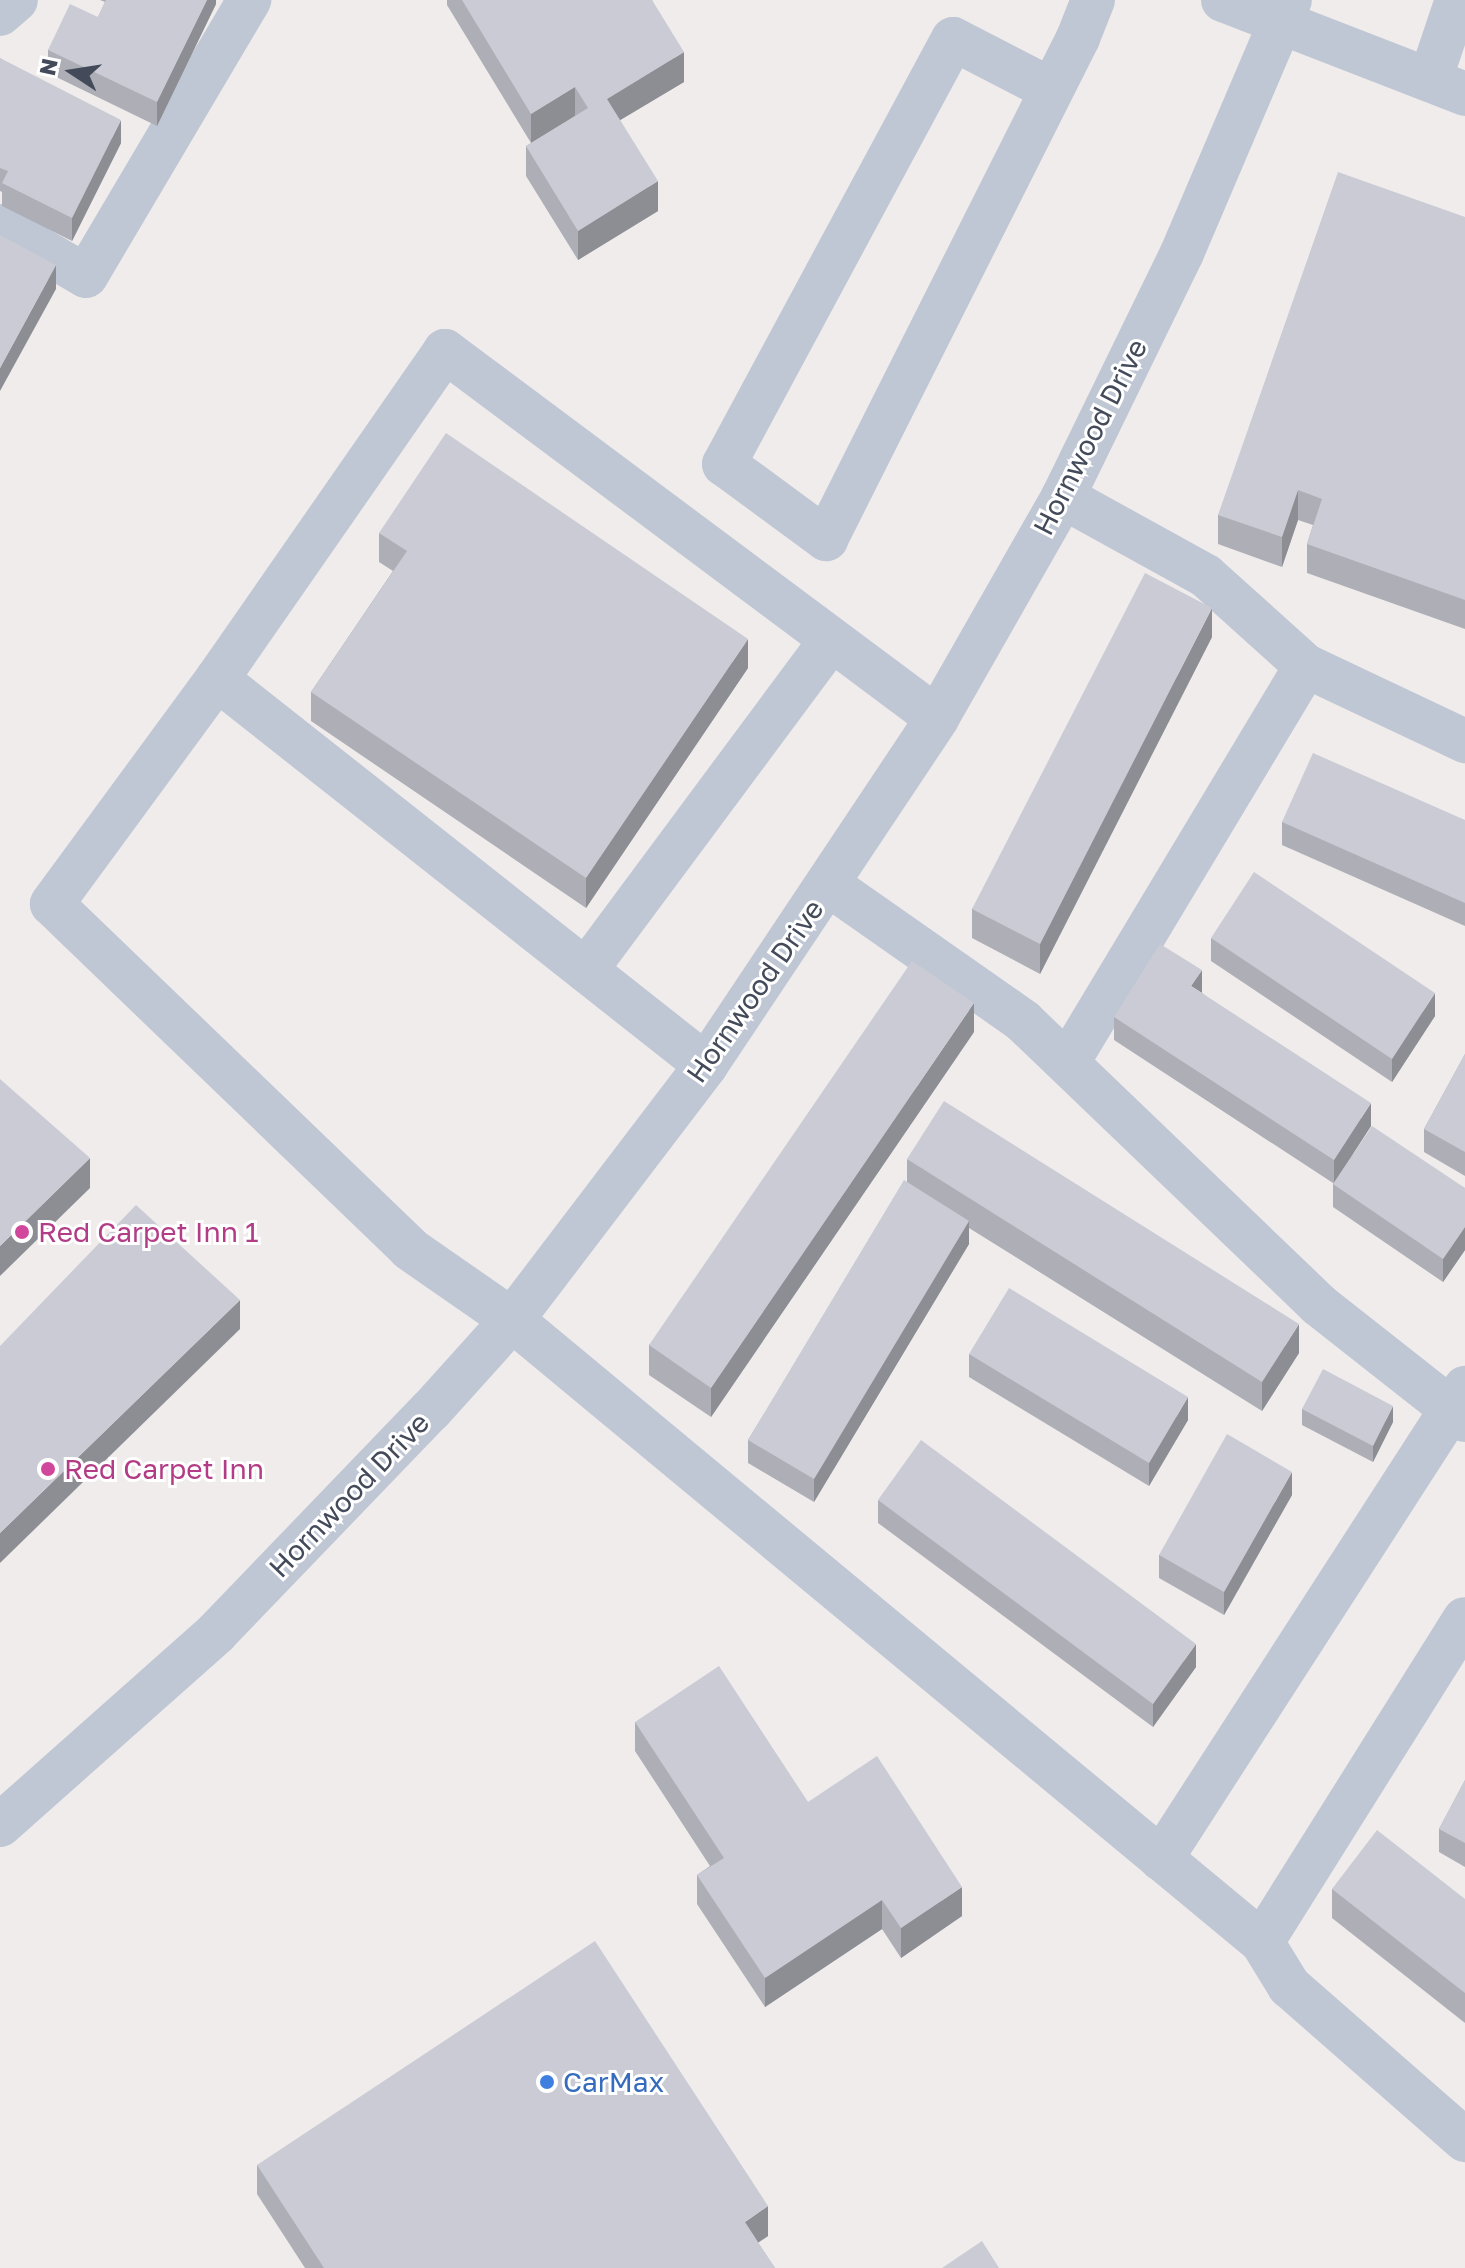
<!DOCTYPE html>
<style>
body{margin:0}
#map{position:relative;width:1465px;height:2268px;overflow:hidden;background:#efeceb;font-family:"Golos Text",sans-serif}
div>[style]{position:absolute}
[style*='--x']{left:calc(var(--x)*1px);top:calc(var(--y)*1px);width:calc(var(--w)*1px);rotate:calc(var(--a)*1deg)}
.minor>*{height:44px;margin:-22px;padding:0 22px;transform-origin:22px;border-radius:22px;background:#c0c7d4}
.wall>*{inset:0;background:#aeafb6}
.shaded-wall>*{inset:0;background:#8d8e94}
.building>*{inset:0;background:#cacbd4}
.dots>*{width:22px;height:22px;translate:-50% -50%;box-sizing:border-box;border:4px solid #fff;border-radius:50%}
span{translate:-50% -50%;white-space:nowrap;text-align:center;line-height:1.15;-webkit-text-stroke:6px #fff;paint-order:stroke}
.street-label{font-size:28px;color:#434a5a}
.hotel-label{font-size:28px;color:#b23c85}
.left{translate:0 -50%;text-align:left}
.shop-label{font-size:28px;color:#366cbe}
.north{position:absolute;left:32px;top:32px;width:80px;height:80px;-webkit-text-stroke:6px #fff;paint-order:stroke;rotate:282deg;font-size:22px;font-weight:700;line-height:32px;text-align:center;color:#434a5a}
.north::after{content:'';display:block;margin:auto;width:28px;height:36px;background:#434a5a;clip-path:polygon(50% 0,100% 100%,50% 72%,0 100%)}
</style>
<div id="map">
<div class="minor">
<div style="--x:1223;--y:0;--w:260;--a:21.2"></div>
<div style="--x:0;--y:14;--w:21;--a:-41"></div>
<div style="--x:1430;--y:80;--w:84;--a:-71.4"></div>
<div style="--x:1050;--y:89;--w:109;--a:-152.7"></div>
<div style="--x:953;--y:39;--w:483;--a:118.3"></div>
<div style="--x:724;--y:464;--w:127;--a:36.3"></div>
<div style="--x:826;--y:539;--w:561;--a:-63.3"></div>
<div style="--x:1078;--y:38;--w:41;--a:-68.5"></div>
<div style="--x:0;--y:226;--w:99;--a:30.2"></div>
<div style="--x:86;--y:276;--w:321;--a:-59.4"></div>
<div style="--x:1063;--y:497;--w:163;--a:28.9"></div>
<div style="--x:1206;--y:576;--w:135;--a:42"></div>
<div style="--x:1306;--y:666;--w:176;--a:25.3"></div>
<div style="--x:217;--y:679;--w:623;--a:38.29"></div>
<div style="--x:937;--y:718;--w:614;--a:-143.28"></div>
<div style="--x:445;--y:351;--w:399;--a:124.8"></div>
<div style="--x:217;--y:679;--w:279;--a:126.3"></div>
<div style="--x:52;--y:904;--w:497;--a:43.9"></div>
<div style="--x:410;--y:1249;--w:124;--a:34.8"></div>
<div style="--x:512;--y:1320;--w:974;--a:39.67"></div>
<div style="--x:1262;--y:1942;--w:52;--a:58.5"></div>
<div style="--x:1289;--y:1986;--w:234;--a:41.2"></div>
<div style="--x:829;--y:885;--w:237;--a:35"></div>
<div style="--x:1023;--y:1021;--w:410;--a:43.8"></div>
<div style="--x:1319;--y:1305;--w:186;--a:38.2"></div>
<div style="--x:586;--y:970;--w:411;--a:-53.4"></div>
<div style="--x:1068;--y:1062;--w:462;--a:-59"></div>
<div style="--x:0;--y:1825;--w:290;--a:-41.6"></div>
<div style="--x:217;--y:1632;--w:308;--a:-46.1"></div>
<div style="--x:431;--y:1410;--w:121;--a:-48"></div>
<div style="--x:512;--y:1320;--w:320;--a:-52.7"></div>
<div style="--x:706;--y:1065;--w:417;--a:-56.3"></div>
<div style="--x:937;--y:718;--w:254;--a:-60.3"></div>
<div style="--x:1063;--y:497;--w:271;--a:-64"></div>
<div style="--x:1182;--y:253;--w:275;--a:-66.9"></div>
<div style="--x:1161;--y:1859;--w:561;--a:-57.16"></div>
<div style="--x:1262;--y:1942;--w:381;--a:-57.9"></div>
</div>
<div class="wall">
<div style="clip-path:polygon(100px 0,216px 0,216px 4px,157px 126px,48px 73px,48px 50px,98px 17px,105px 2px)"></div>
<div style="clip-path:polygon(447px 0,652px 0,684px 82px,620px 120px,658px 211px,578px 260px,526px 176px,526px 146px,531px 143px,447px 5px)"></div>
<div style="clip-path:polygon(0 58px,121px 143px,72px 241px,2px 206px,2px 192px,0 191px)"></div>
<div style="clip-path:polygon(1465px 217px,1465px 629px,1307px 573px,1307px 544px,1313px 525px,1298px 520px,1282px 567px,1218px 544px,1218px 515px)"></div>
<div style="clip-path:polygon(379px 533px,748px 668px,586px 908px,311px 721px,311px 692px,393px 571px,379px 562px)"></div>
<div style="clip-path:polygon(1212px 637px,1040px 974px,972px 938px,972px 909px)"></div>
<div style="clip-path:polygon(1465px 820px,1465px 926px,1282px 845px,1282px 822px)"></div>
<div style="clip-path:polygon(1211px 938px,1435px 1016px,1392px 1082px,1211px 961px)"></div>
<div style="clip-path:polygon(1202px 993px,1371px 1126px,1353px 1154px,1465px 1188px,1465px 1250px,1443px 1282px,1333px 1207px,1333px 1183px,1114px 1040px,1114px 1017px)"></div>
<div style="clip-path:polygon(974px 1032px,711px 1417px,649px 1375px,649px 1345px)"></div>
<div style="clip-path:polygon(1465px 1054px,1465px 1176px,1424px 1152px,1424px 1129px)"></div>
<div style="clip-path:polygon(907px 1159px,1299px 1353px,1262px 1411px,969px 1228px,969px 1244px,814px 1502px,748px 1463px,748px 1440px,907px 1182px)"></div>
<div style="clip-path:polygon(969px 1354px,1188px 1420px,1149px 1486px,969px 1377px)"></div>
<div style="clip-path:polygon(1302px 1409px,1393px 1422px,1373px 1462px,1302px 1425px)"></div>
<div style="clip-path:polygon(1292px 1495px,1224px 1615px,1159px 1578px,1159px 1555px)"></div>
<div style="clip-path:polygon(878px 1500px,1196px 1667px,1153px 1727px,878px 1523px)"></div>
<div style="clip-path:polygon(635px 1722px,808px 1802px,962px 1916px,901px 1958px,882px 1929px,765px 2007px,697px 1904px,697px 1875px,710px 1866px,635px 1751px)"></div>
<div style="clip-path:polygon(1465px 1780px,1465px 1867px,1439px 1852px,1439px 1829px)"></div>
<div style="clip-path:polygon(1332px 1889px,1465px 1899px,1465px 2023px,1332px 1918px)"></div>
<div style="clip-path:polygon(257px 2165px,768px 2236px,758px 2243px,775px 2268px,305px 2268px,257px 2194px)"></div>
</div>
<div class="shaded-wall">
<div style="clip-path:polygon(207px 0,216px 0,216px 4px,157px 126px,157px 102px)"></div>
<div style="clip-path:polygon(684px 52px,684px 82px,607px 128px,607px 99px)"></div>
<div style="clip-path:polygon(575px 87px,575px 116px,531px 143px,531px 114px)"></div>
<div style="clip-path:polygon(121px 120px,121px 143px,72px 241px,72px 218px)"></div>
<div style="clip-path:polygon(658px 181px,658px 211px,578px 260px,578px 231px)"></div>
<div style="clip-path:polygon(56px 265px,56px 289px,0 391px,0 368px)"></div>
<div style="clip-path:polygon(1298px 490px,1298px 520px,1282px 567px,1282px 537px)"></div>
<div style="clip-path:polygon(1212px 608px,1212px 637px,1040px 974px,1040px 944px)"></div>
<div style="clip-path:polygon(748px 639px,748px 668px,586px 908px,586px 878px)"></div>
<div style="clip-path:polygon(1202px 970px,1202px 993px,1191px 986px)"></div>
<div style="clip-path:polygon(1435px 993px,1435px 1016px,1392px 1082px,1392px 1059px)"></div>
<div style="clip-path:polygon(974px 1003px,974px 1032px,711px 1417px,711px 1388px)"></div>
<div style="clip-path:polygon(1371px 1103px,1371px 1126px,1334px 1183px,1334px 1160px)"></div>
<div style="clip-path:polygon(90px 1158px,90px 1188px,0 1276px,0 1246px)"></div>
<div style="clip-path:polygon(969px 1221px,969px 1244px,814px 1502px,814px 1479px)"></div>
<div style="clip-path:polygon(1465px 1227px,1465px 1250px,1443px 1282px,1443px 1259px)"></div>
<div style="clip-path:polygon(240px 1300px,240px 1329px,0 1563px,0 1533px)"></div>
<div style="clip-path:polygon(1299px 1324px,1299px 1353px,1262px 1411px,1262px 1382px)"></div>
<div style="clip-path:polygon(1188px 1397px,1188px 1420px,1149px 1486px,1149px 1463px)"></div>
<div style="clip-path:polygon(1393px 1406px,1393px 1422px,1373px 1462px,1373px 1446px)"></div>
<div style="clip-path:polygon(1292px 1472px,1292px 1495px,1224px 1615px,1224px 1592px)"></div>
<div style="clip-path:polygon(1196px 1644px,1196px 1667px,1153px 1727px,1153px 1704px)"></div>
<div style="clip-path:polygon(962px 1887px,962px 1916px,901px 1958px,901px 1928px)"></div>
<div style="clip-path:polygon(882px 1900px,882px 1929px,765px 2007px,765px 1978px)"></div>
<div style="clip-path:polygon(768px 2206px,768px 2236px,745px 2251px,745px 2222px)"></div>
</div>
<div class="building">
<div style="clip-path:polygon(106px 0,207px 0,157px 102px,48px 50px,70px 4px,98px 17px)"></div>
<div style="clip-path:polygon(462px 0,652px 0,684px 52px,607px 99px,658px 181px,578px 231px,526px 146px,588px 108px,575px 87px,531px 114px)"></div>
<div style="clip-path:polygon(0 58px,121px 120px,72px 218px,2px 183px,8px 171px,0 168px)"></div>
<div style="clip-path:polygon(1338px 172px,1465px 217px,1465px 600px,1307px 544px,1322px 499px,1298px 490px,1282px 537px,1218px 515px)"></div>
<div style="clip-path:polygon(0 235px,56px 265px,0 368px)"></div>
<div style="clip-path:polygon(446px 433px,748px 639px,586px 878px,311px 692px,407px 551px,379px 533px)"></div>
<div style="clip-path:polygon(1145px 573px,1212px 608px,1040px 944px,972px 909px)"></div>
<div style="clip-path:polygon(1313px 753px,1465px 820px,1465px 903px,1282px 822px)"></div>
<div style="clip-path:polygon(1254px 872px,1435px 993px,1392px 1059px,1211px 938px)"></div>
<div style="clip-path:polygon(1160px 944px,1202px 970px,1191px 986px,1371px 1103px,1334px 1160px,1114px 1017px)"></div>
<div style="clip-path:polygon(912px 961px,974px 1003px,711px 1388px,649px 1345px)"></div>
<div style="clip-path:polygon(1465px 1054px,1465px 1152px,1424px 1129px)"></div>
<div style="clip-path:polygon(0 1079px,90px 1158px,0 1246px)"></div>
<div style="clip-path:polygon(944px 1101px,1299px 1324px,1262px 1382px,907px 1159px)"></div>
<div style="clip-path:polygon(1372px 1126px,1465px 1188px,1465px 1227px,1443px 1259px,1333px 1184px)"></div>
<div style="clip-path:polygon(904px 1180px,969px 1221px,814px 1479px,748px 1440px)"></div>
<div style="clip-path:polygon(136px 1205px,240px 1300px,0 1533px,0 1346px)"></div>
<div style="clip-path:polygon(1009px 1288px,1188px 1397px,1149px 1463px,969px 1354px)"></div>
<div style="clip-path:polygon(1323px 1369px,1393px 1406px,1373px 1446px,1302px 1409px)"></div>
<div style="clip-path:polygon(1227px 1434px,1292px 1472px,1224px 1592px,1159px 1555px)"></div>
<div style="clip-path:polygon(921px 1440px,1196px 1644px,1153px 1704px,878px 1500px)"></div>
<div style="clip-path:polygon(719px 1666px,808px 1802px,877px 1756px,962px 1887px,901px 1928px,882px 1900px,765px 1978px,697px 1875px,724px 1858px,635px 1722px)"></div>
<div style="clip-path:polygon(1465px 1780px,1465px 1843px,1439px 1829px)"></div>
<div style="clip-path:polygon(1377px 1830px,1465px 1899px,1465px 1993px,1332px 1889px)"></div>
<div style="clip-path:polygon(595px 1941px,768px 2206px,745px 2222px,775px 2268px,324px 2268px,257px 2165px)"></div>
<div style="clip-path:polygon(982px 2241px,999px 2268px,942px 2268px)"></div>
</div>
<div class="dots">
<div style="left:22px;top:1232px;background:#d1479c"></div>
<div style="left:48px;top:1469px;background:#d1479c"></div>
<div style="left:547px;top:2082px;background:#3f7fe0"></div>
</div>
<div class="street-label">
<span style="left:1090px;top:437px;rotate:-63deg">Hornwood Drive</span>
<span style="left:755px;top:991px;rotate:-55deg">Hornwood Drive</span>
<span style="left:349px;top:1495px;rotate:-46deg">Hornwood Drive</span>
</div>
<div class="hotel-label">
<span class="left" style="left:38px;top:1232px">Red Carpet Inn 1</span>
<span class="left" style="left:64px;top:1469px">Red Carpet Inn</span>
</div>
<div class="shop-label">
<span class="left" style="left:563px;top:2082px">CarMax</span>
</div>
<div class="north">N</div>
</div>
